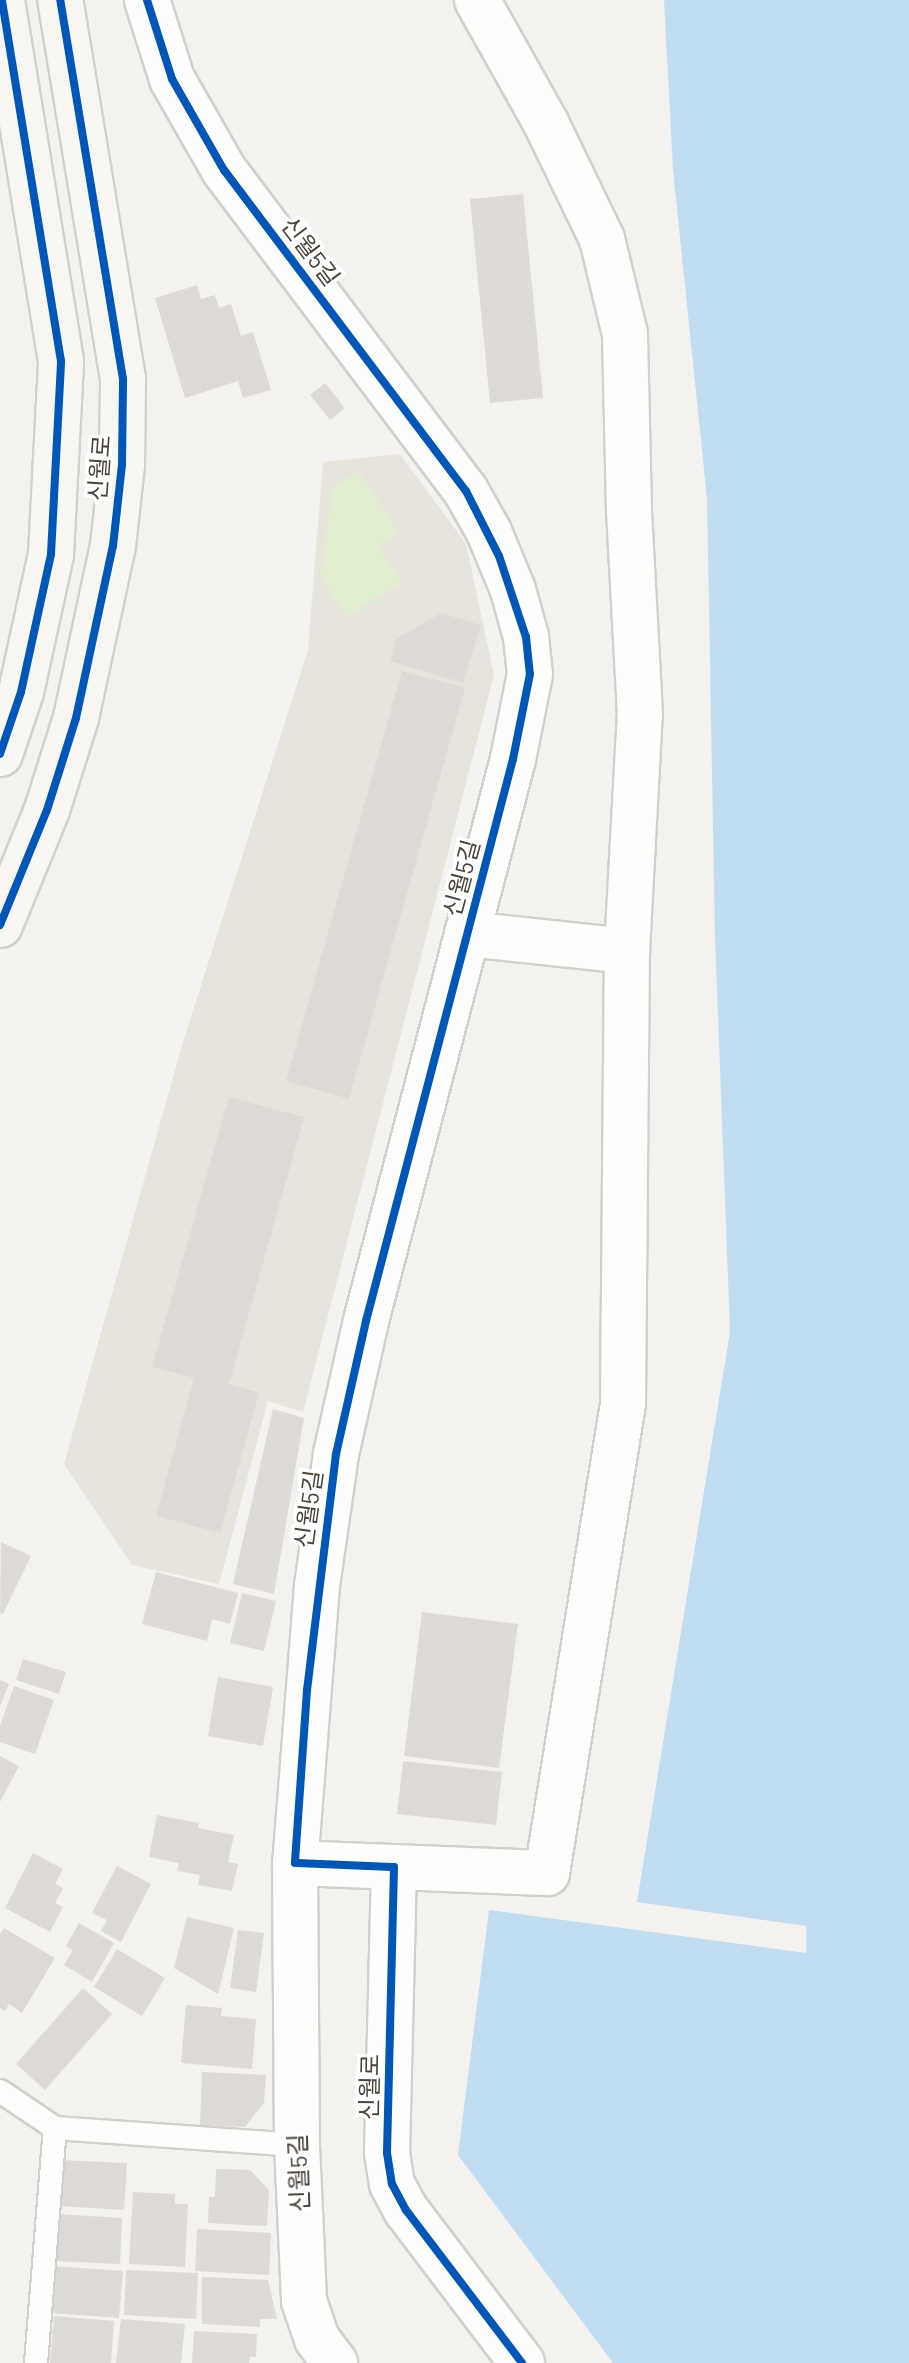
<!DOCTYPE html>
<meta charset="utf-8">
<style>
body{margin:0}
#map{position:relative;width:909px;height:2363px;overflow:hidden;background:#f4f2ee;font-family:Barlow,"Noto Sans KR",sans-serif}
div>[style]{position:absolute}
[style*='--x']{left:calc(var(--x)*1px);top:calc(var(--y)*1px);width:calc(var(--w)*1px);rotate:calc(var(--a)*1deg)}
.residential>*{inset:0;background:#e7e4dc}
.green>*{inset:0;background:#e1eecf}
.water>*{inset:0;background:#c0ddf1}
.building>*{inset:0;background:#dedbd6}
.roads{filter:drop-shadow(2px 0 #d2d0cb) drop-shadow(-2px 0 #d2d0cb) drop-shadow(0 2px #d2d0cb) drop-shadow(0 -2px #d2d0cb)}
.lane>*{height:22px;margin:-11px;padding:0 11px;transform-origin:11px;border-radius:11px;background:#fdfdfc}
.street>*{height:44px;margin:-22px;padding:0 22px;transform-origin:22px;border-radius:22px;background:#fdfdfc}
.secondary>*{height:44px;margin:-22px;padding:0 22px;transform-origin:22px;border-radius:22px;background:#f7f6f1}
.cycleway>*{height:8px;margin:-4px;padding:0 4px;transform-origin:4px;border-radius:4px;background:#0057b8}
span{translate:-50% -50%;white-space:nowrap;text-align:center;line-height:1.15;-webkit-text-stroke:7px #fff;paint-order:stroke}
.street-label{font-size:24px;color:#4b4439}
</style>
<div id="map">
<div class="residential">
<div style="clip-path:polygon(400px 454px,466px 544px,494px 675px,303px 1412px,268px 1401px,219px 1584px,132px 1565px,64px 1464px,183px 1042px,308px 650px,323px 462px)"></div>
</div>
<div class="green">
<div style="clip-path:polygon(359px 471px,399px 532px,378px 546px,402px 583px,347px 617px,320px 576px,333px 488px)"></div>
</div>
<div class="water">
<div style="clip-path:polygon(664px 0,909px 0,909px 2363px,613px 2363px,458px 2155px,489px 1910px,806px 1953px,806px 1926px,637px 1902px,730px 1332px,715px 937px,707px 498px,673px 170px)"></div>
</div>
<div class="building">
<div style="clip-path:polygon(523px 194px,543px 398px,490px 403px,470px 199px)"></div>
<div style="clip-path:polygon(197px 285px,201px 299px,215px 295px,219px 308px,231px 304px,241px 336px,253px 332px,271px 390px,243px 398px,238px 381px,185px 398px,155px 298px)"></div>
<div style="clip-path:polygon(325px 383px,345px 408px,330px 420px,310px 395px)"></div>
<div style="clip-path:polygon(441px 613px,481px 625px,463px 683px,390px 661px,396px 639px)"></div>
<div style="clip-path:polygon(402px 671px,465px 688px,349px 1099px,286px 1081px)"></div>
<div style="clip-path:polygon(229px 1097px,304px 1117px,229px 1384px,259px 1393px,220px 1533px,156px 1516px,194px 1378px,152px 1367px)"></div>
<div style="clip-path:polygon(273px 1409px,304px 1418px,274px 1594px,233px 1584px)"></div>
<div style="clip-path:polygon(1px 1542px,31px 1556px,3px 1614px,0 1613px)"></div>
<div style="clip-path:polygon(156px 1572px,238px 1593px,230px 1624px,212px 1619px,207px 1641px,142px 1624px)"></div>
<div style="clip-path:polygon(242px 1593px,276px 1601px,264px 1651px,230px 1643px)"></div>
<div style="clip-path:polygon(422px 1612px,518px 1624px,499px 1768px,404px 1756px)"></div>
<div style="clip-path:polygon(23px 1659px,66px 1672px,59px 1694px,16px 1680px)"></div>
<div style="clip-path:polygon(218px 1677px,273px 1687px,263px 1746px,208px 1736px)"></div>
<div style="clip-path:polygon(0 1680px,9px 1684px,0 1706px)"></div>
<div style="clip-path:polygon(14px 1686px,54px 1700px,35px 1754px,0 1742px,0 1726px)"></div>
<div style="clip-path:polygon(0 1756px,19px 1766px,0 1802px)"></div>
<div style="clip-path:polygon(403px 1761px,502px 1772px,496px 1825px,397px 1814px)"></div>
<div style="clip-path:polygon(157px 1815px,199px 1823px,198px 1828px,234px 1835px,228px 1862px,238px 1864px,232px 1891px,198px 1885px,200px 1875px,177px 1871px,179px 1863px,149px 1857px)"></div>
<div style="clip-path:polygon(33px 1853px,63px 1869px,55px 1884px,63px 1888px,55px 1903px,63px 1907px,50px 1932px,5px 1908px)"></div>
<div style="clip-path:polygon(117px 1866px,151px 1884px,121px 1942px,101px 1931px,107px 1920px,92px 1913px)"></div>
<div style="clip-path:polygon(187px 1917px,234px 1928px,218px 1994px,174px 1968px)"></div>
<div style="clip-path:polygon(79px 1923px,114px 1943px,92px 1982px,64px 1965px,73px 1950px,66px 1946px)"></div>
<div style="clip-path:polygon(4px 1928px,55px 1958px,22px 2013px,9px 2004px,5px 2011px,0 2008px,0 1934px)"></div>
<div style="clip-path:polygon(238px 1930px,264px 1933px,256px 1992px,230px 1988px)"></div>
<div style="clip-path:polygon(117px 1949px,165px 1978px,142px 2016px,94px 1987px)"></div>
<div style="clip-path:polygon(83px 1988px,112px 2014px,45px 2090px,16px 2064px)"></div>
<div style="clip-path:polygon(186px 2005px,222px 2008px,221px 2016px,256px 2019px,252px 2069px,181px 2063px)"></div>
<div style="clip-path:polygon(202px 2072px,266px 2075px,264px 2103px,245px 2127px,200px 2125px)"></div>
<div style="clip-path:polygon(60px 2160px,127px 2163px,124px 2210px,58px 2206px)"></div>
<div style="clip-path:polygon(216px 2169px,250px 2170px,269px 2190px,267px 2226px,208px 2223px,209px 2197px,215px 2197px)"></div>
<div style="clip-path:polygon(133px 2192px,175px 2194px,175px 2204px,188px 2204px,185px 2267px,129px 2264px)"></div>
<div style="clip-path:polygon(56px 2214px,122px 2218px,120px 2264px,53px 2261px)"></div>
<div style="clip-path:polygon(197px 2229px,271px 2233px,269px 2275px,195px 2271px)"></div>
<div style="clip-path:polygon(52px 2266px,123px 2271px,119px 2318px,49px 2313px)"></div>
<div style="clip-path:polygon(126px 2270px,198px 2273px,196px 2319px,124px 2315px)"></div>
<div style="clip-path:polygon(202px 2277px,268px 2280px,277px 2319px,260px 2319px,260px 2327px,202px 2324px)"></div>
<div style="clip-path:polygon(54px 2316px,114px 2321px,111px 2363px,50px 2363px)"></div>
<div style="clip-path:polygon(121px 2319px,185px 2324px,181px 2363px,116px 2363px)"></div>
<div style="clip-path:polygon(194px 2331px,257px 2334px,256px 2357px,250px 2357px,249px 2363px,192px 2363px)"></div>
</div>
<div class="roads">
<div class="lane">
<div style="--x:0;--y:2091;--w:66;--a:33.9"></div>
<div style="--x:55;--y:2128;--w:243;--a:4"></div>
<div style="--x:36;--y:2363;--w:236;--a:-85.4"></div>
</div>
<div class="street">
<div style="--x:147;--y:0;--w:83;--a:72.4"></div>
<div style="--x:172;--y:79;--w:105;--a:60.3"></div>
<div style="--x:224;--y:170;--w:402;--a:53"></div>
<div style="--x:466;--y:491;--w:47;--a:60.7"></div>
<div style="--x:489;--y:532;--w:63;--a:67.5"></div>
<div style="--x:513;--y:590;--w:49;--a:74.5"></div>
<div style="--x:526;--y:637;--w:37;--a:84"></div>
<div style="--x:530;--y:674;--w:87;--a:101.3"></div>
<div style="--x:513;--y:759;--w:581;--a:104.66"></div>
<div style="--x:366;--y:1321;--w:136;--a:102.7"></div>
<div style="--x:336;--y:1454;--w:133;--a:98.2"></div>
<div style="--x:317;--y:1586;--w:278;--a:94.5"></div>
<div style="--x:295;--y:1863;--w:282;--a:89.6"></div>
<div style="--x:297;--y:2145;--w:156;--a:87.4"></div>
<div style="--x:304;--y:2301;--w:40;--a:71.1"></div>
<div style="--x:317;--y:2339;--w:30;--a:53"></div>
<div style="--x:467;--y:934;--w:161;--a:6.1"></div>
<div style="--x:295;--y:1863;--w:252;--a:2.3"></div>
<div style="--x:547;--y:1873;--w:476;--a:-80.8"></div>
<div style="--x:623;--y:1403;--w:452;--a:-89.5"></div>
<div style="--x:627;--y:951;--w:237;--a:-86.9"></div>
<div style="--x:640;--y:714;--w:203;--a:-93.1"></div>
<div style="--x:629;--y:511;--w:177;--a:-91.3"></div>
<div style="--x:625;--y:334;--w:98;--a:-103.6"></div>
<div style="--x:602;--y:239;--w:129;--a:-115.8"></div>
<div style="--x:546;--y:123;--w:141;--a:-119.3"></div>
<div style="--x:394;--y:1867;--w:286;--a:91.4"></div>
<div style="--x:387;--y:2153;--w:31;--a:81"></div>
<div style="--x:392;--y:2184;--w:30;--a:62"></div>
<div style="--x:406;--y:2210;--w:192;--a:52.8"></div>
</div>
<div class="secondary">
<div style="--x:0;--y:754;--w:65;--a:-71.3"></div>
<div style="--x:21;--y:692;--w:141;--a:-77.7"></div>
<div style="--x:51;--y:554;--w:193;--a:-87"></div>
<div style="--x:61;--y:361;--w:366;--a:-99.3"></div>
<div style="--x:0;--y:925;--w:124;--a:-67.8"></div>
<div style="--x:47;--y:810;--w:96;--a:-72.5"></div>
<div style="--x:76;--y:718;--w:176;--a:-77.9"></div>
<div style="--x:113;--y:546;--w:81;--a:-83.7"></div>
<div style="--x:122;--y:465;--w:86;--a:-89.3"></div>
<div style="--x:123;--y:379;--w:384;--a:-99.4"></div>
</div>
</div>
<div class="cycleway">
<div style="--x:147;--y:0;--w:83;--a:72.4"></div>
<div style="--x:172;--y:79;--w:105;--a:60.3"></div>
<div style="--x:224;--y:170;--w:402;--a:53"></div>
<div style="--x:466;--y:491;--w:73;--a:63.1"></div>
<div style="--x:499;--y:556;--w:85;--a:71.6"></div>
<div style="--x:526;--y:637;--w:37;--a:84"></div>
<div style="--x:530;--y:674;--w:87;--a:101.3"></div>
<div style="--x:513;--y:759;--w:581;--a:104.66"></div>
<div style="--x:366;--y:1321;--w:136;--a:102.7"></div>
<div style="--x:336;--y:1454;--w:238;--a:97"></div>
<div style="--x:307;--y:1690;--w:173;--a:94"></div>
<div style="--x:295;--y:1863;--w:99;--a:2.3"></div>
<div style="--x:394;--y:1867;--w:286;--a:91.4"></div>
<div style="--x:387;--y:2153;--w:31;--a:81"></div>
<div style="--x:392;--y:2184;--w:30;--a:62"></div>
<div style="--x:406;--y:2210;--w:192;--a:52.8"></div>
<div style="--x:0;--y:754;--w:65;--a:-71.3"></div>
<div style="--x:21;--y:692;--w:141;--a:-77.7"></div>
<div style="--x:51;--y:554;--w:193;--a:-87"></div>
<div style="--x:61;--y:361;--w:366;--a:-99.3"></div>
<div style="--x:0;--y:925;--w:124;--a:-67.8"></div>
<div style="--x:47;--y:810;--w:96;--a:-72.5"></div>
<div style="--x:76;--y:718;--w:176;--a:-77.9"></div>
<div style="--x:113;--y:546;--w:81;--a:-83.7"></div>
<div style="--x:122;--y:465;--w:86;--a:-89.3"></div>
<div style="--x:123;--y:379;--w:384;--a:-99.4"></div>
</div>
<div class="street-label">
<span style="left:311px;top:251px;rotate:53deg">신월5길</span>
<span style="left:99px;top:468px;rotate:-86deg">신월로</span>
<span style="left:461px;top:878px;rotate:-75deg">신월5길</span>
<span style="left:308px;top:1509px;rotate:-82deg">신월5길</span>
<span style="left:369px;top:2087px;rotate:-89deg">신월로</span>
<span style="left:298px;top:2173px;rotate:-92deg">신월5길</span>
</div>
</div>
